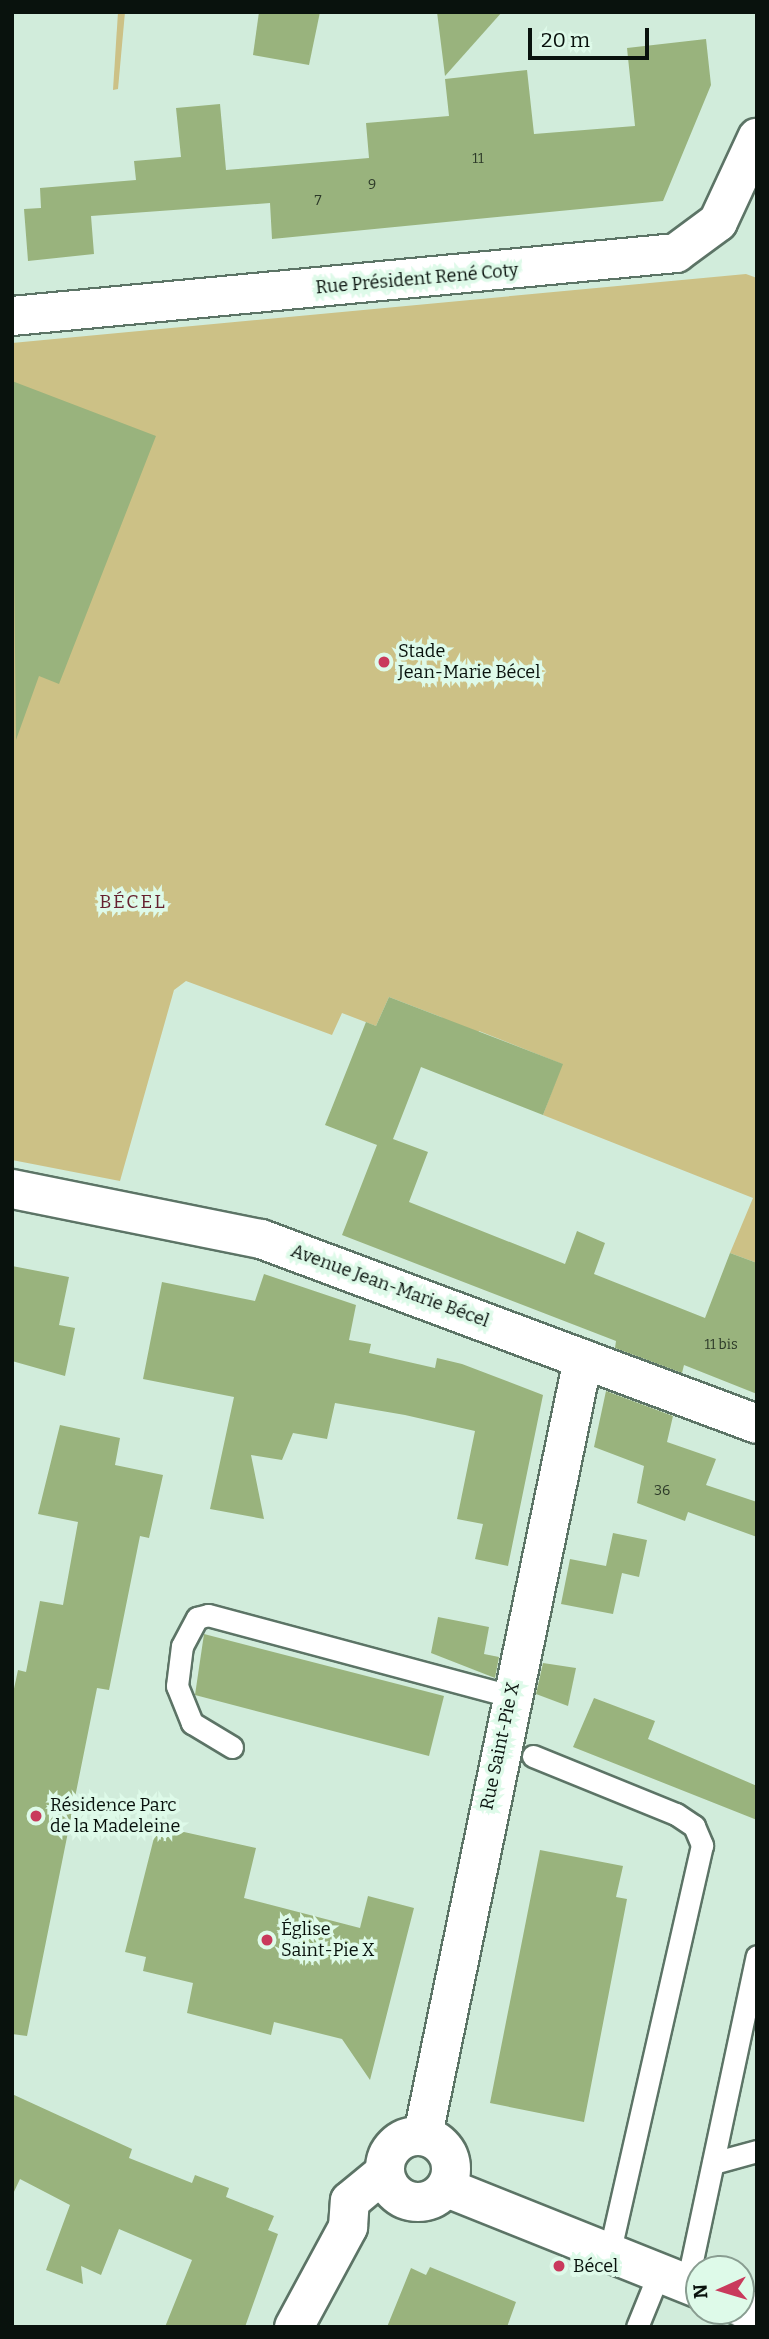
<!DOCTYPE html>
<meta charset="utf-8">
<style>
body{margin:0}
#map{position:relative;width:769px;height:2339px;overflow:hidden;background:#d1ecdb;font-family:Bitter,serif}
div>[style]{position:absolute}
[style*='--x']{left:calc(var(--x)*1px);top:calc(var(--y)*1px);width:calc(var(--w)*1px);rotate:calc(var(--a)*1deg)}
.green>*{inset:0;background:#ccc186}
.building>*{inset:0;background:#99b37d}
.roads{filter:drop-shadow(2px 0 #5c7466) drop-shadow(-2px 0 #5c7466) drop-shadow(0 2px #5c7466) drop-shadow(0 -2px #5c7466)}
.service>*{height:21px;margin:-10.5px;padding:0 10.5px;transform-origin:10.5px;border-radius:10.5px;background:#fff}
.minor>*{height:38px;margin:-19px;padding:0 19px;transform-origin:19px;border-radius:19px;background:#fff}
.minor>.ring{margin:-19px;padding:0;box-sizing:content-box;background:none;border:38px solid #fff;border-radius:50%}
.tertiary>*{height:38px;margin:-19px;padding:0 19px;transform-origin:19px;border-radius:19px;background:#fff}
.dots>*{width:19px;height:19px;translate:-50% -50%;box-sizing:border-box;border:4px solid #defae9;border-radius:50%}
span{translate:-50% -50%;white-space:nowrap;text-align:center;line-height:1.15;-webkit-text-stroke:7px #defae9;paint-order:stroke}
.number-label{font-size:14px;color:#2d3a29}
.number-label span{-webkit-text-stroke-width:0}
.street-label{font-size:18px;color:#09120d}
.poi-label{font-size:18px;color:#09120d}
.left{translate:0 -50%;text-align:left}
.neighbourhood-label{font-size:19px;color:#65202f;letter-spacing:2px}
.frame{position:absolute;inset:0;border:14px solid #09120d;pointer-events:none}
.north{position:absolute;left:685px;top:2255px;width:70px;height:70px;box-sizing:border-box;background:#defae9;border:2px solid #899d91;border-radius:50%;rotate:266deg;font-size:19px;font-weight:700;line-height:28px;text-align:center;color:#09120d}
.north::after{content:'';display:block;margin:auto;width:24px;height:32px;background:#c93a5c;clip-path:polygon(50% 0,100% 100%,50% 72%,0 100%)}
.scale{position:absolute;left:528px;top:28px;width:121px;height:32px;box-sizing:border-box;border:4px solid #09120d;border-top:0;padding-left:9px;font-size:21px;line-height:24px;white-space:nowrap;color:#09120d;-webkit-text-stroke:5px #defae9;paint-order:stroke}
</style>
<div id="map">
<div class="green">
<div style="clip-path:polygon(118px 12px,125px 12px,118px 89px,113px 90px)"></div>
<div style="clip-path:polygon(746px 274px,757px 278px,757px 1263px,730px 1253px,753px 1198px,543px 1115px,562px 1064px,479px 1031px,474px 1041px,441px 1017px,389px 997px,376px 1026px,342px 1013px,332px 1035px,186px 981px,174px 990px,120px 1181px,12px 1160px,12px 343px)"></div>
</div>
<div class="building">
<div style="clip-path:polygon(259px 12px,320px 12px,309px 65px,253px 55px)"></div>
<div style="clip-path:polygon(437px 12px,502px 12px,445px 76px)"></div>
<div style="clip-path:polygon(706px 39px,711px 85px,663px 201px,272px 239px,270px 203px,91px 216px,94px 254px,28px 261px,24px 209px,41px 208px,40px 188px,136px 180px,134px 161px,181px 157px,176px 108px,220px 104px,226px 170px,369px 158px,366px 123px,449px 116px,445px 79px,527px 70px,534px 134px,635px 126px,627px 48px)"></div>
<div style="clip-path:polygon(12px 381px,156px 436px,59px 684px,39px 676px,16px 740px)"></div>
<div style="clip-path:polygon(389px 997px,563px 1064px,543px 1115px,421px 1067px,393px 1139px,428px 1152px,409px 1202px,565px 1264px,577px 1231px,605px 1243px,594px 1274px,705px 1318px,730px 1253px,757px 1263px,757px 1394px,684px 1365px,682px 1373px,615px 1348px,616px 1341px,342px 1235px,377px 1145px,325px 1125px,366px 1022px,376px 1026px)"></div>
<div style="clip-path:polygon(12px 1266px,69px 1277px,59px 1325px,75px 1328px,65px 1376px,12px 1361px)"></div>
<div style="clip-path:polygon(264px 1274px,356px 1305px,349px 1340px,371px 1344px,369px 1353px,435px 1368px,437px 1358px,462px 1364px,543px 1395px,508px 1566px,475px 1559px,483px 1524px,457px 1519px,475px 1431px,405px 1415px,335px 1403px,327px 1439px,293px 1433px,282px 1460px,251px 1455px,264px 1519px,210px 1509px,234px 1397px,143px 1379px,162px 1282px,255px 1301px)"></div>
<div style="clip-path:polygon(606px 1391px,673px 1416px,667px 1442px,716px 1459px,706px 1485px,757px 1502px,757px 1537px,688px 1512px,685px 1521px,637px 1503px,644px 1466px,594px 1447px)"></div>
<div style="clip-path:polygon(60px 1425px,120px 1438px,115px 1465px,163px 1475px,149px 1538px,140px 1536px,109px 1690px,97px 1688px,27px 2036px,12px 2034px,12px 1698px,18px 1670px,26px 1672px,40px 1601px,63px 1605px,78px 1522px,38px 1514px)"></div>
<div style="clip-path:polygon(613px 1533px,647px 1540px,639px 1577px,622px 1573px,613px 1614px,561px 1604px,570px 1559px,606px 1566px)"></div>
<div style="clip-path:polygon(438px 1617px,489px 1627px,484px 1654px,499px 1657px,495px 1678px,431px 1653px)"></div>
<div style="clip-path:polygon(204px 1634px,444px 1696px,429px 1756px,195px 1695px)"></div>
<div style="clip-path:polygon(543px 1663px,576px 1668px,568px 1706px,536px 1694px)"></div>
<div style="clip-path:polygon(594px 1698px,655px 1721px,648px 1739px,757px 1786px,757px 1820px,573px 1747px)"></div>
<div style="clip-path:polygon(157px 1826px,256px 1848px,244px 1898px,360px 1928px,368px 1896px,414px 1908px,370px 2080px,342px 2039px,274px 2022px,271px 2035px,187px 2013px,193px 1983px,143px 1971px,146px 1957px,125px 1952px)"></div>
<div style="clip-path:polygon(540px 1850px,623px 1866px,616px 1897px,627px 1899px,584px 2122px,490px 2103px)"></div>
<div style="clip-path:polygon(12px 2094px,132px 2149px,129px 2158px,192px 2183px,195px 2175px,229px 2188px,226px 2197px,274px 2216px,268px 2230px,278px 2234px,245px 2327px,165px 2327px,192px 2260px,119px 2229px,101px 2275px,81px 2266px,83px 2284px,46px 2270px,70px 2205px,20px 2179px,12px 2196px)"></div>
<div style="clip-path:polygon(430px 2267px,516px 2302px,507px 2327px,387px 2327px,411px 2268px,426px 2275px)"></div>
</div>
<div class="roads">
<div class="service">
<div style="--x:232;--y:1747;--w:47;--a:-149"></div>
<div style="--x:192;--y:1723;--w:40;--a:-112"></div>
<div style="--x:177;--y:1686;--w:40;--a:-82.9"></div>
<div style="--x:182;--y:1646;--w:32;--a:-62"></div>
<div style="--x:197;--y:1618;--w:11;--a:-15"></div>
<div style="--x:208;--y:1615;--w:313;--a:15"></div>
<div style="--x:533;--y:1756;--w:154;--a:22.1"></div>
<div style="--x:676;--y:1814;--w:22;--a:34"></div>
<div style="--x:694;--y:1826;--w:21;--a:67"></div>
<div style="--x:702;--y:1845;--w:418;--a:102.8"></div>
<div style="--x:713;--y:2163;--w:46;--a:-15.3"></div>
<div style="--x:687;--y:2284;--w:335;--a:-78"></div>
<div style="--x:637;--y:2327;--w:58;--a:-67.8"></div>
</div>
<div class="minor">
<div style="--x:12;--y:316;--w:667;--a:-5.42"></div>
<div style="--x:676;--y:253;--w:52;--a:-36.4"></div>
<div style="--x:718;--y:222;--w:93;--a:-65.1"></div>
<div style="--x:423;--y:2135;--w:792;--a:-78.35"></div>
<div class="ring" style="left:385px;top:2136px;width:28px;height:28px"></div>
<div style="--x:447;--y:2188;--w:271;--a:21.8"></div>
<div style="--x:741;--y:2307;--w:17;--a:21"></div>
<div style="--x:294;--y:2327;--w:114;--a:-61.6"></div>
<div style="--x:348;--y:2227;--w:26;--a:-86"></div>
<div style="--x:350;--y:2201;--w:45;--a:-39.6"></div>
</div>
<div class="tertiary">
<div style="--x:12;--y:1189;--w:254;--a:11.4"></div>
<div style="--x:261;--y:1239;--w:529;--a:20.45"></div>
</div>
</div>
<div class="dots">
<div style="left:384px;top:662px;background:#c93a5c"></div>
<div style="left:36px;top:1816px;background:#c93a5c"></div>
<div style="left:267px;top:1940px;background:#c93a5c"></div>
<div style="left:559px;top:2266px;background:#c93a5c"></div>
</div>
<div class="number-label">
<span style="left:478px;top:159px">11</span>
<span style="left:372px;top:185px">9</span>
<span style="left:318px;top:201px">7</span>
<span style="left:721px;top:1345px">11 bis</span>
<span style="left:662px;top:1491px">36</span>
</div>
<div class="street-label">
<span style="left:417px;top:279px;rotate:-5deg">Rue Président René Coty</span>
<span style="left:390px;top:1286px;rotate:20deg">Avenue Jean-Marie Bécel</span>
<span style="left:500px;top:1746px;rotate:-78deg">Rue Saint-Pie X</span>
</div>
<div class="poi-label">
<span class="left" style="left:398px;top:662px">Stade<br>Jean-Marie Bécel</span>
<span class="left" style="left:50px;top:1816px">Résidence Parc<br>de la Madeleine</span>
<span class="left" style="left:281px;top:1940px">Église<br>Saint-Pie X</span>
<span class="left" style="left:573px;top:2266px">Bécel</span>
</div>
<div class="neighbourhood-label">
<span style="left:133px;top:902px">BÉCEL</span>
</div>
<div class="frame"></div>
<div class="north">N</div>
<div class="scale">20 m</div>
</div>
